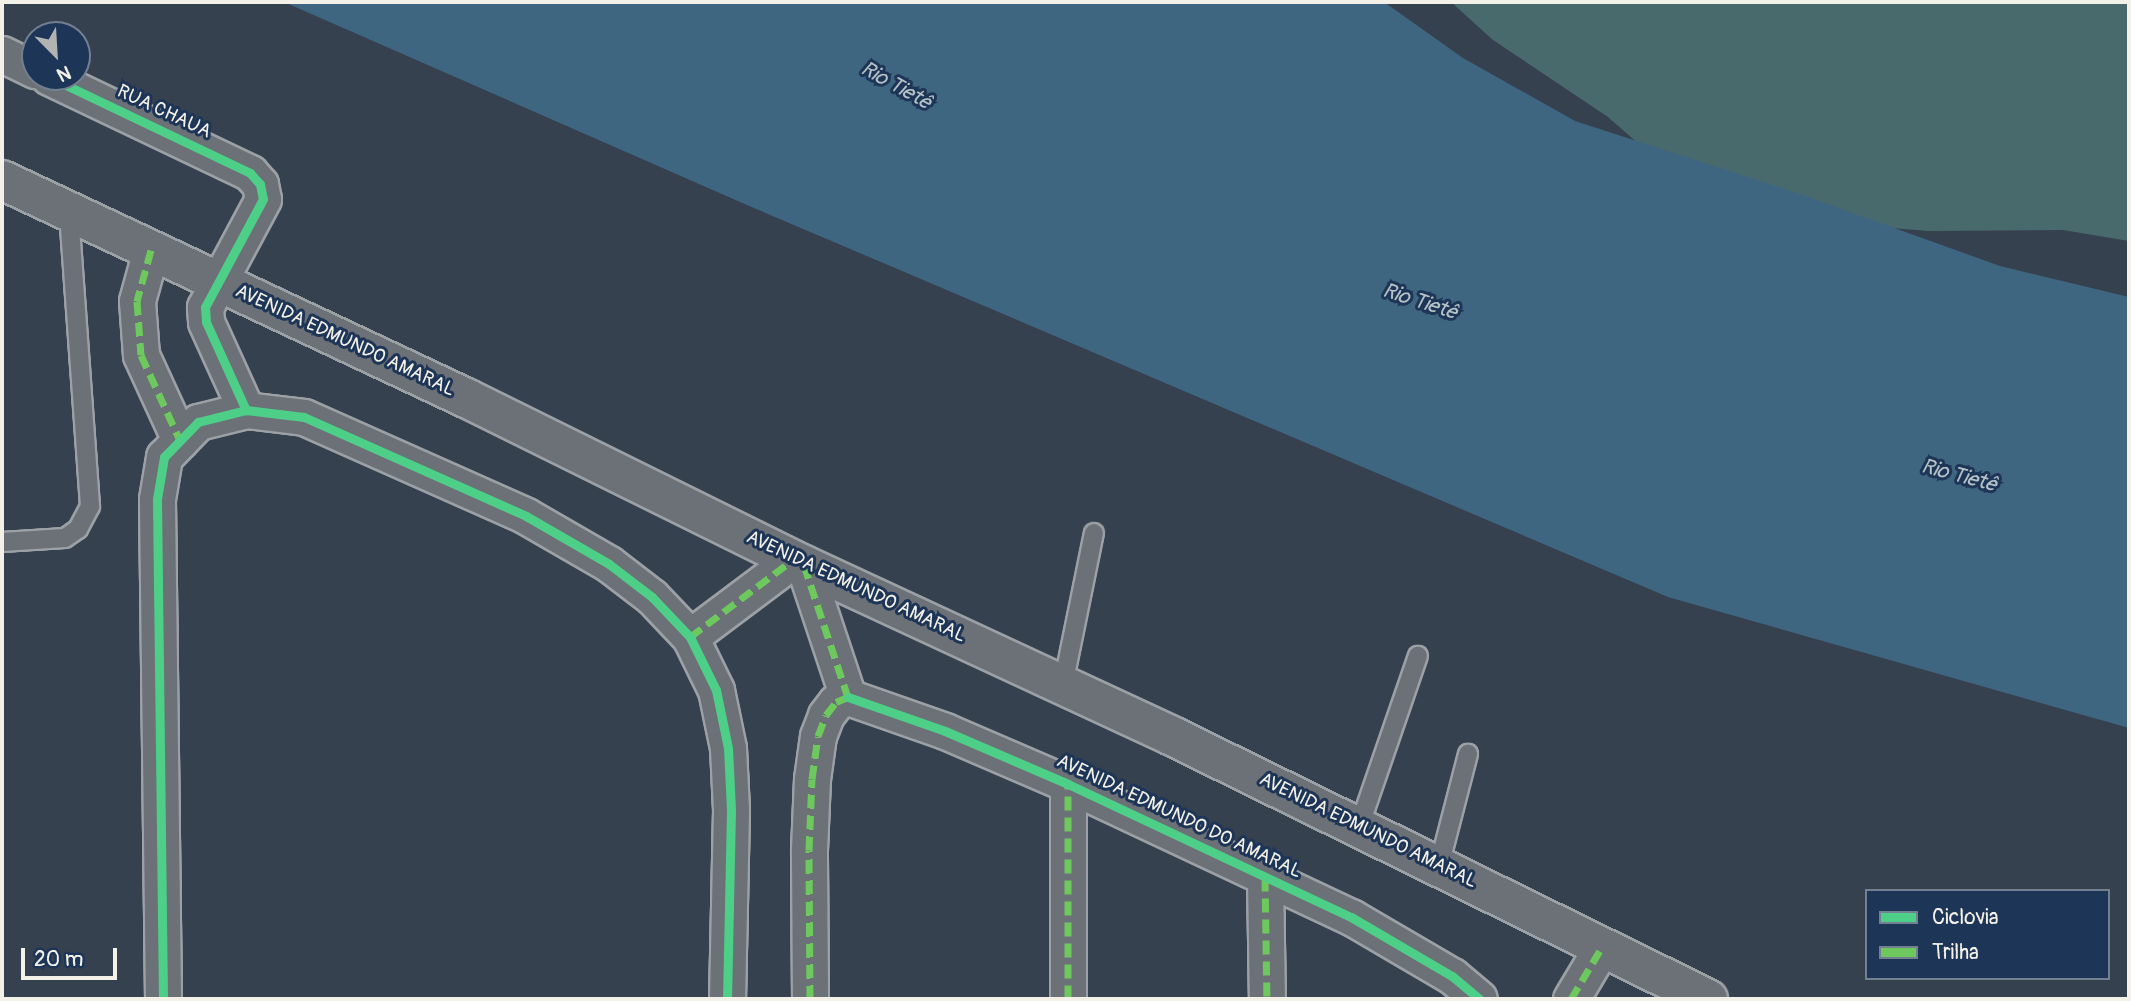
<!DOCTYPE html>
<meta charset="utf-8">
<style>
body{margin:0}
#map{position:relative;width:2131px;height:1001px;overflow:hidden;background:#364150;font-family:Pangolin,sans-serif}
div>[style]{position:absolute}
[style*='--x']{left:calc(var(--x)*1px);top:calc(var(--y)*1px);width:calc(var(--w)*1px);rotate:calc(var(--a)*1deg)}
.green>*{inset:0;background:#496a6d}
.water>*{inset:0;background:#3f6681}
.roads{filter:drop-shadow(2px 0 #9ca1a6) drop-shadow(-2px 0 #9ca1a6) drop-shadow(0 2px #9ca1a6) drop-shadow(0 -2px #9ca1a6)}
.service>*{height:18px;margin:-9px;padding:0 9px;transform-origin:9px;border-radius:9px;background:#6c7077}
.minor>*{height:35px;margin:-17.5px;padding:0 17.5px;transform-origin:17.5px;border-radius:17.5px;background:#6c7077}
.secondary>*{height:38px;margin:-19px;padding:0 19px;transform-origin:19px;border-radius:19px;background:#6c7077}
.quiet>*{height:7px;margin-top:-3.5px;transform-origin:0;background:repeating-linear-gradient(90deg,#6dc95d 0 14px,transparent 0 21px)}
.cycleway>*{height:9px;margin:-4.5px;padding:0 4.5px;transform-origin:4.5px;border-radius:4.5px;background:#4dcf88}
span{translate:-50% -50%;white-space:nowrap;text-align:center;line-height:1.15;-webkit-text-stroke:6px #1d3557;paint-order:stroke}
.street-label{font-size:19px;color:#f4f1e8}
.water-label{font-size:21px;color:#b5c2c6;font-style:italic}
.frame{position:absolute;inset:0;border:4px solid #f4f1e8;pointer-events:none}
.legend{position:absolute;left:1865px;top:889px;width:245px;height:91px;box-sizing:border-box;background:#1d3557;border:2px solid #738091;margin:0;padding:9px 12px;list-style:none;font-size:21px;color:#f4f1e8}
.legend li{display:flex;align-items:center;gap:14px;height:35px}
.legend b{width:35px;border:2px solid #738091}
.north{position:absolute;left:21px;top:21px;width:70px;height:70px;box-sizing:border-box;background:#1d3557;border:2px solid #738091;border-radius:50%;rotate:156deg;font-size:19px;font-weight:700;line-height:28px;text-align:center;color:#f4f1e8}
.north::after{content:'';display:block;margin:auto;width:24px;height:32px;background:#b2b3b3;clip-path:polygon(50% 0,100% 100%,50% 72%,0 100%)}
.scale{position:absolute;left:21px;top:948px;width:96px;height:32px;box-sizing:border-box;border:4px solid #f4f1e8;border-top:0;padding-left:9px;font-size:21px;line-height:24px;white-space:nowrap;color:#f4f1e8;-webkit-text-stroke:5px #1d3557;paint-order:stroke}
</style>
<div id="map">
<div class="green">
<div style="clip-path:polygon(1451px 2px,2129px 2px,2129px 241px,2063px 230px,1928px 231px,1868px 226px,1648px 152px,1608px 117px,1493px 40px)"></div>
</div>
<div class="water">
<div style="clip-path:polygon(284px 2px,1384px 2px,1463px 58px,1575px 121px,1797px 193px,2000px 266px,2129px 297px,2129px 728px,1668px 597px,747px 205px)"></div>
</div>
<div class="roads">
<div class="service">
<div style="--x:2;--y:542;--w:63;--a:-3.6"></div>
<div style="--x:65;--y:538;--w:16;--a:-35"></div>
<div style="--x:78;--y:529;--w:26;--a:-62"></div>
<div style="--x:90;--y:506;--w:296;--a:-94.1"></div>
<div style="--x:1063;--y:685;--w:155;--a:-78.5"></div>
<div style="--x:1359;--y:827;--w:181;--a:-71"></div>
<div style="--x:1439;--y:866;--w:116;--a:-75.5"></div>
</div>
<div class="minor">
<div style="--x:2;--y:54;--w:37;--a:26"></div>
<div style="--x:49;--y:77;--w:223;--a:25.5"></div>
<div style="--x:250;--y:173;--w:15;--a:48"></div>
<div style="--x:260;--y:184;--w:15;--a:79"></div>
<div style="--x:263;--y:199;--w:123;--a:118.2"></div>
<div style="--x:205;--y:307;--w:15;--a:86"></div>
<div style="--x:206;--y:322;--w:97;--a:65.6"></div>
<div style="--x:151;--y:250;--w:53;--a:105.4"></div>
<div style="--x:137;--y:301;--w:54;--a:85.8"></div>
<div style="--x:141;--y:355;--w:94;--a:65.4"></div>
<div style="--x:804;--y:565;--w:139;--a:71.6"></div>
<div style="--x:690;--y:637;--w:130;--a:-36.9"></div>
<div style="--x:848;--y:697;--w:103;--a:19.3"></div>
<div style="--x:945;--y:731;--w:134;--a:23.3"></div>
<div style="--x:1068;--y:784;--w:313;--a:25.2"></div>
<div style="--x:1351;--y:917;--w:117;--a:30.3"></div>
<div style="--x:1452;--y:976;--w:35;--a:40"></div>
<div style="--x:1265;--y:877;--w:122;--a:89.1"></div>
<div style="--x:163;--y:999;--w:500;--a:-90.69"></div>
<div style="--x:157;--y:499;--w:43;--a:-80.5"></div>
<div style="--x:164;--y:457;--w:49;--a:-45.8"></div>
<div style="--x:198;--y:422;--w:49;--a:-14"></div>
<div style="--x:246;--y:410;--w:58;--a:6.9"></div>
<div style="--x:304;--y:417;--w:243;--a:24"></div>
<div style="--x:526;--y:516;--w:96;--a:30"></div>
<div style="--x:609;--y:564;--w:54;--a:37.5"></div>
<div style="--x:652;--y:597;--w:55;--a:46.5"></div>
<div style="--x:690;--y:637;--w:59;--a:63.9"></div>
<div style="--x:716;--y:690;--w:59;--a:78.3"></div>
<div style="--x:728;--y:748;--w:62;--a:87.2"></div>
<div style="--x:731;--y:810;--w:189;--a:91.2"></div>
<div style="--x:810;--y:999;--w:149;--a:-90.4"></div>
<div style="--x:809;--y:850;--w:71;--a:-87.6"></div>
<div style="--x:812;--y:779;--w:43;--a:-82.1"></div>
<div style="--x:818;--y:736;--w:22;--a:-69"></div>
<div style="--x:826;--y:715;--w:16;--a:-52"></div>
<div style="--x:836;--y:702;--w:13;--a:-23"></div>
<div style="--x:1068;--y:999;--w:215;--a:-90"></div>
<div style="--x:1571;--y:999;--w:61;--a:-59.2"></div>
</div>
<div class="secondary">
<div style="--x:2;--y:180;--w:513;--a:25.17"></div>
<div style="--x:466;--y:398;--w:377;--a:26.3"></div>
<div style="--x:804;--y:565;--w:406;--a:24.9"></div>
<div style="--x:1172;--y:736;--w:597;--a:26.14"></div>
</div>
</div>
<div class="quiet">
<div style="--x:151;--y:250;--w:53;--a:105.4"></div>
<div style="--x:137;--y:301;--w:54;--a:85.8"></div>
<div style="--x:141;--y:355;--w:94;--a:65.4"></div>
<div style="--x:804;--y:565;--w:139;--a:71.6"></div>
<div style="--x:690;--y:637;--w:130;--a:-36.9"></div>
<div style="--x:1265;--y:877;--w:122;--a:89.1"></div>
<div style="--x:810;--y:999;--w:149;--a:-90.4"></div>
<div style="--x:809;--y:850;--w:71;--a:-87.6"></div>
<div style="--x:812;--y:779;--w:43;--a:-82.1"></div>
<div style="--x:818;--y:736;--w:22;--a:-69"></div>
<div style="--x:826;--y:715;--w:16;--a:-52"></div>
<div style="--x:836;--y:702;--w:13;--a:-23"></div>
<div style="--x:1068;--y:999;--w:215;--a:-90"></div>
<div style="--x:1571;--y:999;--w:61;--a:-59.2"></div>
</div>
<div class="cycleway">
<div style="--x:49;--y:77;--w:223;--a:25.5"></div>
<div style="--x:250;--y:173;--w:15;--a:48"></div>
<div style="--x:260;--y:184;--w:15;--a:79"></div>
<div style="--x:263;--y:199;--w:123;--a:118.2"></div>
<div style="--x:205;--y:307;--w:15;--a:86"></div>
<div style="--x:206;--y:322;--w:97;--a:65.6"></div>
<div style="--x:848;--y:697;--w:103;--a:19.3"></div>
<div style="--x:945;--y:731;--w:134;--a:23.3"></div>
<div style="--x:1068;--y:784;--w:313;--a:25.2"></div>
<div style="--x:1351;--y:917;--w:117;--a:30.3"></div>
<div style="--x:1452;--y:976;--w:35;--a:40"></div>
<div style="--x:163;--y:999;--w:500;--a:-90.69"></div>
<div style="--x:157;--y:499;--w:43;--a:-80.5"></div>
<div style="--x:164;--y:457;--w:49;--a:-45.8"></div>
<div style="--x:198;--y:422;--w:49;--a:-14"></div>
<div style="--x:246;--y:410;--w:58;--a:6.9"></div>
<div style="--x:304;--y:417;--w:243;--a:24"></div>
<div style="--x:526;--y:516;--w:96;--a:30"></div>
<div style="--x:609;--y:564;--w:54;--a:37.5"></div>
<div style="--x:652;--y:597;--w:55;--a:46.5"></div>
<div style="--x:690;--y:637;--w:59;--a:63.9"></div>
<div style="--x:716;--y:690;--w:59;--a:78.3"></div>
<div style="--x:728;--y:748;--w:62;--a:87.2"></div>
<div style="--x:731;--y:810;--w:189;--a:91.2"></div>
</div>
<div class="street-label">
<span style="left:164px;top:112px;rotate:25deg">RUA CHAUA</span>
<span style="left:345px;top:341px;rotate:25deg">AVENIDA EDMUNDO AMARAL</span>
<span style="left:856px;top:587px;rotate:25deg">AVENIDA EDMUNDO AMARAL</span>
<span style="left:1179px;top:817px;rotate:25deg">AVENIDA EDMUNDO DO AMARAL</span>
<span style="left:1368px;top:831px;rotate:26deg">AVENIDA EDMUNDO AMARAL</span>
</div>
<div class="water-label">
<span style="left:896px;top:86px;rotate:29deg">Rio Tietê</span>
<span style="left:1420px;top:302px;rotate:18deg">Rio Tietê</span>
<span style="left:1959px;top:476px;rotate:15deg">Rio Tietê</span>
</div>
<div class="frame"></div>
<ul class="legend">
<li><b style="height:9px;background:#4dcf88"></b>Ciclovia</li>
<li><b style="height:9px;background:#6dc95d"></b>Trilha</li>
</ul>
<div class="north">N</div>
<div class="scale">20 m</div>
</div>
